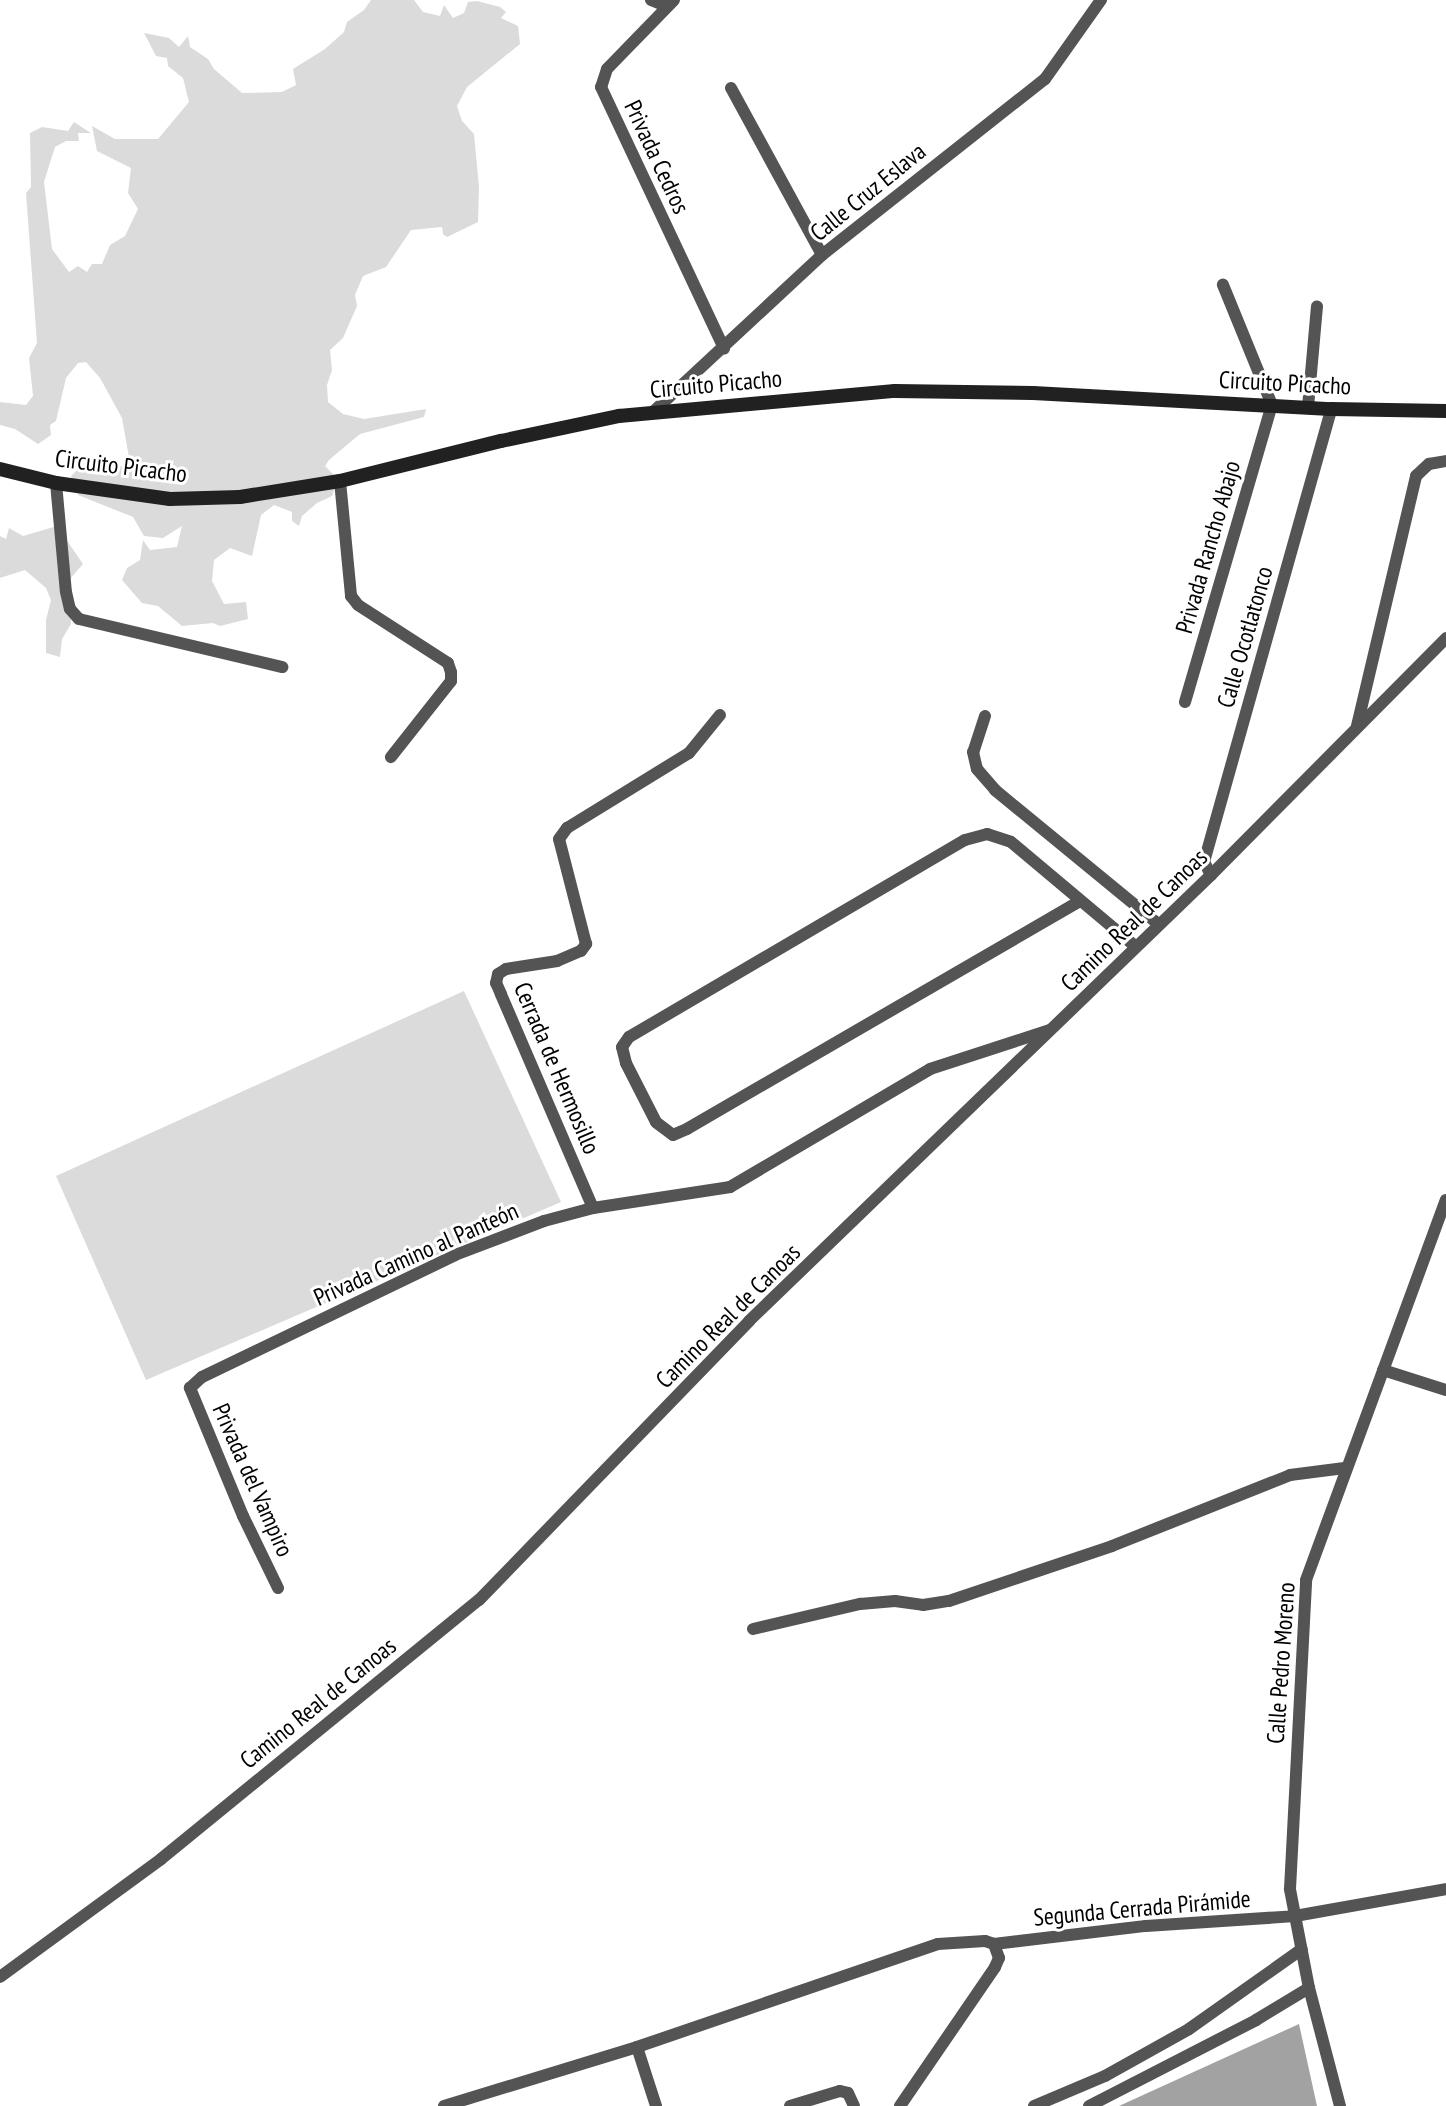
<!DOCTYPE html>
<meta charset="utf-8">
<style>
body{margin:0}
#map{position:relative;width:1446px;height:2106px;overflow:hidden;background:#fff;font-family:"PT Sans Narrow",sans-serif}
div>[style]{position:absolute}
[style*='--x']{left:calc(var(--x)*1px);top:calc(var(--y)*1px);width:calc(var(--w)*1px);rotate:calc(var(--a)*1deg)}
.green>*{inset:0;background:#dbdbdb}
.water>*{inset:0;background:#a2a2a2}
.street>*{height:12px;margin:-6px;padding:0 6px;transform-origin:6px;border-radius:6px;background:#545454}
.secondary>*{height:14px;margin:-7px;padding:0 7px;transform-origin:7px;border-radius:7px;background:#212121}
span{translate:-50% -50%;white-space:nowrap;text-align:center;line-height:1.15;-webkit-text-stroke:6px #fff;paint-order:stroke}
.street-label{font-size:24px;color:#000}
</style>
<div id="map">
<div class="green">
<div style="clip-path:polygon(371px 0,414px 0,423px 12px,440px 16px,444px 5px,453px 18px,464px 13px,468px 2px,477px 1px,500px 7px,506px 12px,501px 18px,518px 26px,520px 44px,467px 87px,457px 106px,462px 121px,474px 134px,479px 187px,478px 222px,447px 237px,443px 234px,442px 227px,411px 230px,386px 267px,363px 276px,355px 295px,357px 306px,343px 338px,330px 350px,332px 370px,327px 385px,328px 402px,343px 414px,364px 419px,426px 409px,424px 417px,360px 434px,329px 460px,325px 466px,338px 479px,332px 496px,317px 503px,302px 516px,299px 526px,292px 521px,292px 512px,274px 505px,261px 515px,252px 556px,230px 548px,214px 560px,212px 581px,224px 604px,246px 602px,248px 619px,220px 626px,213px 623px,182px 626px,158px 606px,142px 603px,122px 580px,127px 568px,140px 560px,143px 540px,150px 550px,177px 547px,182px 526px,163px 538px,144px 536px,133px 517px,78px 495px,71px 476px,76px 471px,89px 470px,96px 465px,110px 471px,130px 463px,122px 418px,100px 378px,86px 362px,78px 363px,66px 378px,56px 421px,50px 425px,51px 435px,38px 444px,15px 429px,0 425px,0 402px,26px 405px,33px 396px,29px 358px,37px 343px,26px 193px,31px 187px,30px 133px,42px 127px,68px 131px,74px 122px,91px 133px,78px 133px,79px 141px,66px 141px,55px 147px,44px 182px,52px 249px,69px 272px,78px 266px,87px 272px,92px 264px,102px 264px,110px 245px,125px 236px,138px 209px,128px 193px,131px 168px,97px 151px,92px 126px,115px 139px,158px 139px,189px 102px,183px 78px,168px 66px,167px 58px,156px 56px,144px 33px,169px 38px,179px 47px,188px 36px,190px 47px,208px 59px,214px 69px,242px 93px,282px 92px,296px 85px,293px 69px,325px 49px,344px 32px,347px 22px,364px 10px)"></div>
<div style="clip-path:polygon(57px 526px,83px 564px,70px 579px,71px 624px,62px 639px,60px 657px,46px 653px,46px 620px,51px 600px,46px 588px,25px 570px,0 578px,0 536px,6px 539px,9px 528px,23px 536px)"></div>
<div style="clip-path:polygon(464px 991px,561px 1202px,146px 1380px,56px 1176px)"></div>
</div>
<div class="water">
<div style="clip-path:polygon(1299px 2024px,1317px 2106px,1119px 2106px)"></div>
</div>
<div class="street">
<div style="--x:651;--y:0;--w:16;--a:22"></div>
<div style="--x:674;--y:0;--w:96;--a:134.2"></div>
<div style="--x:607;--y:69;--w:19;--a:108"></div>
<div style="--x:601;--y:87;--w:289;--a:64.8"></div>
<div style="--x:731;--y:88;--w:190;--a:61.4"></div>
<div style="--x:1308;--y:407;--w:101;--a:-84.9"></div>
<div style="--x:653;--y:412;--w:231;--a:-42.9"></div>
<div style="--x:822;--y:255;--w:284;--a:-38.3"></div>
<div style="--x:1045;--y:79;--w:97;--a:-54.7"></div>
<div style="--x:340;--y:481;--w:116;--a:84.5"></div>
<div style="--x:351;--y:596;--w:11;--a:52"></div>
<div style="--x:358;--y:605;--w:107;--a:32.8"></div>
<div style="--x:448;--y:663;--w:9;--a:72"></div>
<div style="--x:451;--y:672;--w:9;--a:90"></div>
<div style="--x:451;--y:681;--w:97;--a:128.3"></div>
<div style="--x:56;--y:483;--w:109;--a:84.8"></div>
<div style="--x:66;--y:592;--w:17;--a:77"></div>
<div style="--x:70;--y:609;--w:13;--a:48"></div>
<div style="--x:79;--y:619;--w:209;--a:13.3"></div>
<div style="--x:1185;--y:702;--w:309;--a:-73.7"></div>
<div style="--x:1272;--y:405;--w:130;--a:-112.2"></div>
<div style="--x:985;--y:716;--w:38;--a:108"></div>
<div style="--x:973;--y:752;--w:17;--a:77"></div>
<div style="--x:977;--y:769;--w:28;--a:49"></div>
<div style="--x:995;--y:790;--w:211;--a:39.4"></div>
<div style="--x:1357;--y:726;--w:257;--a:-76.7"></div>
<div style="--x:1416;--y:476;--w:18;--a:-43"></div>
<div style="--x:1429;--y:464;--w:17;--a:-10"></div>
<div style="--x:1211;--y:875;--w:15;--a:-118"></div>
<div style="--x:1204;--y:862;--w:470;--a:-74.3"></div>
<div style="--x:1080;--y:901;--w:454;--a:149.9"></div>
<div style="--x:687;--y:1129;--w:15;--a:157"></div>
<div style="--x:673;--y:1135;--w:21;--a:-143"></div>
<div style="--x:656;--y:1122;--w:66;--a:-117"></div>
<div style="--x:626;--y:1063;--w:16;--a:-104"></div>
<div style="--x:622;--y:1047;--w:12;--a:-55"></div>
<div style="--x:629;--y:1037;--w:389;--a:-30.4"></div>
<div style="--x:965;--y:840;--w:23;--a:-15"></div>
<div style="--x:987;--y:834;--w:25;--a:18"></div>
<div style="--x:1011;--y:842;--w:162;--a:40"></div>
<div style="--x:593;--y:1208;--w:233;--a:-113.3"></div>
<div style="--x:501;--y:994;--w:12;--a:-114"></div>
<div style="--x:496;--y:983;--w:9;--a:-77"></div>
<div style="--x:498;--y:974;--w:9;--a:-32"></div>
<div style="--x:506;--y:969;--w:52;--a:-8.9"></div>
<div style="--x:557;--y:961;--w:26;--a:-23"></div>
<div style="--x:581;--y:951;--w:9;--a:-54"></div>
<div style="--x:586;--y:944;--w:108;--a:-104.4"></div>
<div style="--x:559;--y:839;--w:14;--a:-54"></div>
<div style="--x:567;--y:828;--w:143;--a:-31.6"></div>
<div style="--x:689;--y:753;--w:49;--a:-50.8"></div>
<div style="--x:1383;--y:1370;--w:66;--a:17.6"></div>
<div style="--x:278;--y:1588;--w:80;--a:-115.9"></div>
<div style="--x:243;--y:1516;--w:139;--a:-112.5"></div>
<div style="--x:190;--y:1388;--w:16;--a:-43"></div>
<div style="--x:202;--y:1377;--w:281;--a:-25.7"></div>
<div style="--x:455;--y:1255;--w:95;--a:-20.9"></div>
<div style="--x:544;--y:1221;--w:51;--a:-14.9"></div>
<div style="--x:593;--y:1208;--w:139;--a:-8.7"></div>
<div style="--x:730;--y:1187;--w:232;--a:-30.5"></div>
<div style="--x:930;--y:1069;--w:126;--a:-18"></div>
<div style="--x:753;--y:1629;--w:110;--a:-13.2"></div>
<div style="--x:860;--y:1604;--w:35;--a:-5"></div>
<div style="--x:895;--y:1601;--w:28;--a:8"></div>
<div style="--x:923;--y:1605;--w:26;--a:-9"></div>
<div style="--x:949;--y:1601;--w:172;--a:-18.6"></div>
<div style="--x:1112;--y:1546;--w:192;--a:-21.7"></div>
<div style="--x:1290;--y:1475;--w:55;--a:-7.3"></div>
<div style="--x:0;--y:1977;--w:200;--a:-36.2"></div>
<div style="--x:161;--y:1859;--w:410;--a:-39.2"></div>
<div style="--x:479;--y:1600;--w:388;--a:-45.9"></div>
<div style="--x:749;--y:1321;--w:642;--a:-43.99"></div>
<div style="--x:1211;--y:875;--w:334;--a:-45.2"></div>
<div style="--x:637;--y:2047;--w:62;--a:72.1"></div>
<div style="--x:444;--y:2106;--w:202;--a:-17"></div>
<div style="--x:637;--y:2047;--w:318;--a:-18.9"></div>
<div style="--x:938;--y:1944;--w:47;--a:-3.7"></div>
<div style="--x:985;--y:1941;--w:9;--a:18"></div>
<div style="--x:994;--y:1944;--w:153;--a:-6.8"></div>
<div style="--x:1146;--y:1926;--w:149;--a:-3.8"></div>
<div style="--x:1295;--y:1916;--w:153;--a:-10.1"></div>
<div style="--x:790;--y:2106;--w:52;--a:-16.7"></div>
<div style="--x:840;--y:2091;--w:8;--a:14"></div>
<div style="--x:848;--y:2093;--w:14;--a:65"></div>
<div style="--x:900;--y:2106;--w:168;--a:-55.6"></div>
<div style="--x:995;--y:1967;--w:10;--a:-66"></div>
<div style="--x:999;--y:1958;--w:15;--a:-110"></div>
<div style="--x:1034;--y:2106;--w:77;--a:-22.9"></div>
<div style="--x:1105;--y:2076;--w:96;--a:-29.2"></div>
<div style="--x:1189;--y:2029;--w:138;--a:-35.3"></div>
<div style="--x:1089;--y:2106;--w:188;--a:-27.2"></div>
<div style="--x:1256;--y:2020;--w:62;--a:-31.1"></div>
<div style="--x:1340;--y:2106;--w:122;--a:-104.7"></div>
<div style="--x:1309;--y:1988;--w:101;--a:-100.9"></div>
<div style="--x:1290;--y:1889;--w:309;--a:-87"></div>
<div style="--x:1306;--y:1580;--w:405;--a:-69.8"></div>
</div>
<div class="secondary">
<div style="--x:0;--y:469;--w:58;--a:14"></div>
<div style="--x:56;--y:483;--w:115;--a:8"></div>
<div style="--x:170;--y:499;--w:70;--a:-1.6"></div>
<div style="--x:240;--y:497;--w:101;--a:-9.1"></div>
<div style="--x:340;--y:481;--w:166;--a:-14"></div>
<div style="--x:501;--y:441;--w:121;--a:-12"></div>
<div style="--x:619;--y:416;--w:277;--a:-5.2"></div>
<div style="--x:895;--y:391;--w:138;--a:0.8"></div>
<div style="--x:1033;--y:393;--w:298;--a:3.1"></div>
<div style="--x:1331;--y:409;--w:115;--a:1"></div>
</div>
<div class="street-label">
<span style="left:657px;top:157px;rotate:65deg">Privada Cedros</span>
<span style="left:868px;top:192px;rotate:-39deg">Calle Cruz Eslava</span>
<span style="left:1285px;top:383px;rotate:3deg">Circuito Picacho</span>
<span style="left:716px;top:384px;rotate:-5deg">Circuito Picacho</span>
<span style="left:121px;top:466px;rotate:7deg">Circuito Picacho</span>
<span style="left:1208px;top:547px;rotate:-74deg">Privada Rancho Abajo</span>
<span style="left:1245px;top:637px;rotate:-74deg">Calle Ocotlatonco</span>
<span style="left:1134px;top:920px;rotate:-44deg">Camino Real de Canoas</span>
<span style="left:557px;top:1068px;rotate:67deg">Cerrada de Hermosillo</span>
<span style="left:416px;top:1254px;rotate:-24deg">Privada Camino al Panteón</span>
<span style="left:728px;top:1316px;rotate:-45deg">Camino Real de Canoas</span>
<span style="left:253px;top:1480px;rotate:66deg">Privada del Vampiro</span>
<span style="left:1281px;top:1663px;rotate:-86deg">Calle Pedro Moreno</span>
<span style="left:318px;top:1703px;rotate:-39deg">Camino Real de Canoas</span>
<span style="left:1142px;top:1908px;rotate:-5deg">Segunda Cerrada Pirámide</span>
</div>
</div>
